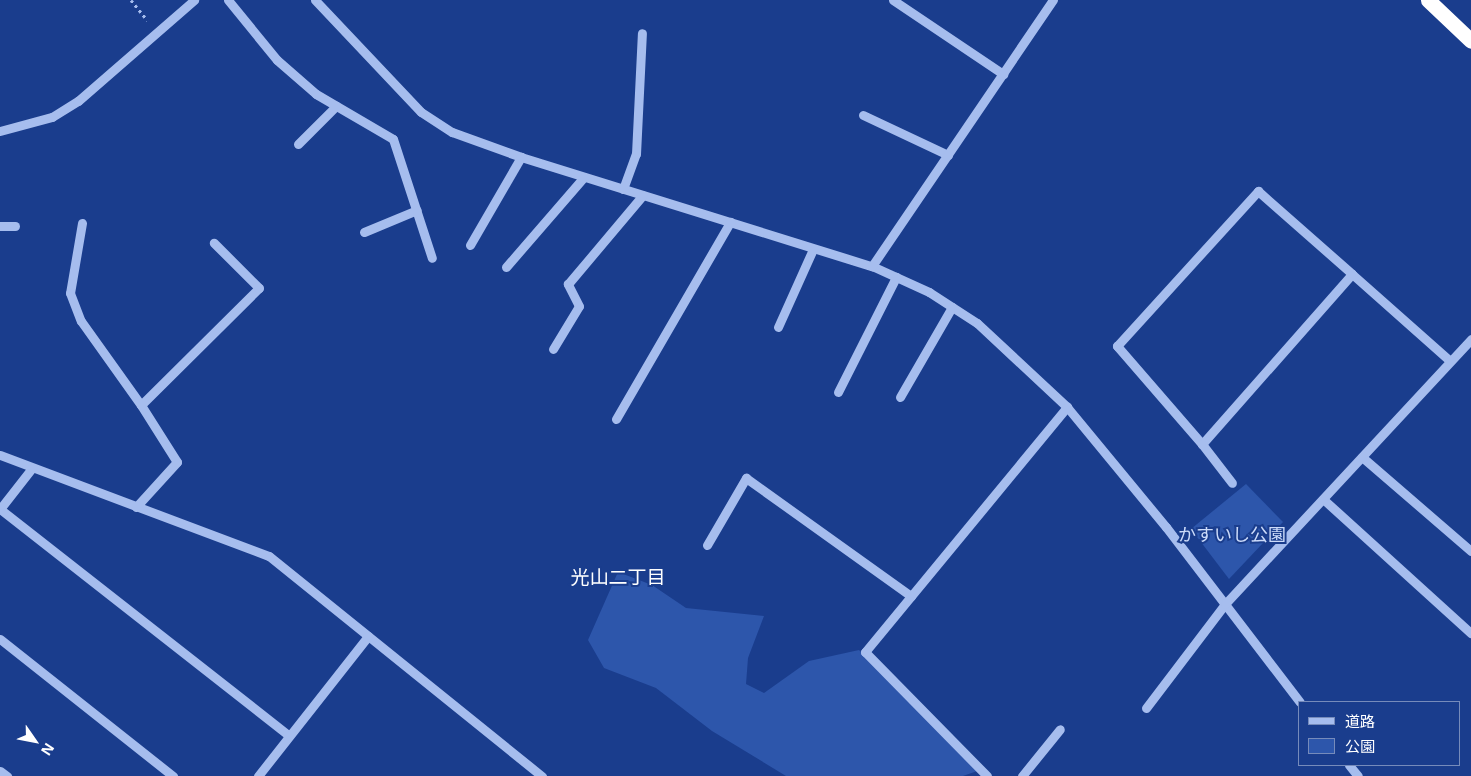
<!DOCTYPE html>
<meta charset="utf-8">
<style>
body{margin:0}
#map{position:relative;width:1471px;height:776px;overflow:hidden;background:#1a3d8d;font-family:"Open Sans","Noto Sans JP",sans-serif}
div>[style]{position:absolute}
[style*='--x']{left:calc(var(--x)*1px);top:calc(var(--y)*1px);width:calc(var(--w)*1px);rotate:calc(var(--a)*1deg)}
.green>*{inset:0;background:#2d56ab}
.path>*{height:3px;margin-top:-1.5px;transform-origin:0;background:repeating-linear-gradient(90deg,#a6bdee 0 2.5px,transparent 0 6.5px)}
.minor>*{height:9px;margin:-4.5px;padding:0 4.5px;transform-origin:4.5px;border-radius:4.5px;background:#a6bdee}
.highway>*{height:15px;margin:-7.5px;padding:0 7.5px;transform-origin:7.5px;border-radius:7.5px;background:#fff}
span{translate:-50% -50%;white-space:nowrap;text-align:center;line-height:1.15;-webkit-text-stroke:4px #1a3d8d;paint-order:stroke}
.park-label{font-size:18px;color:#ccdbfa}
.neighbourhood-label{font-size:19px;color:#fff}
.legend{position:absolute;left:1298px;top:701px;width:162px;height:65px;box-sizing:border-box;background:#1a3d8d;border:1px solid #768bbb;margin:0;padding:6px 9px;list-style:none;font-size:15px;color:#fff}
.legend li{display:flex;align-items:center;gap:10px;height:25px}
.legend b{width:25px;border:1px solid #768bbb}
.north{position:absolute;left:10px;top:716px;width:50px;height:50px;-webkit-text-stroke:4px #1a3d8d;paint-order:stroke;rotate:123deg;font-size:14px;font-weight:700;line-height:20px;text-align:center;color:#fff}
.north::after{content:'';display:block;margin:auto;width:18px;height:22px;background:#fff;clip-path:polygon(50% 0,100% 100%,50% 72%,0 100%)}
</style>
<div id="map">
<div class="green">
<div style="clip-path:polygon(1246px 484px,1283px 522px,1229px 579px,1191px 529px)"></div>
<div style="clip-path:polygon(618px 572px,652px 585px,686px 608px,764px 616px,748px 658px,746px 684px,764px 693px,809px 661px,859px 650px,980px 770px,963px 776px,786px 776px,712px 731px,656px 688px,604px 668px,588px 640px)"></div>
</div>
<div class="path">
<div style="--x:131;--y:0;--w:26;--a:51"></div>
</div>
<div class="minor">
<div style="--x:228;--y:0;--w:77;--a:50.8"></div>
<div style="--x:277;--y:60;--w:52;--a:41.1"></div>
<div style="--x:316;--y:94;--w:89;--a:30.3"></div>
<div style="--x:393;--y:139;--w:125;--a:71.9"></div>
<div style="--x:315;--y:0;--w:154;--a:46.6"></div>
<div style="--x:421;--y:112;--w:37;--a:33"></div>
<div style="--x:452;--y:132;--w:73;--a:19.9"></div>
<div style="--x:521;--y:157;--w:368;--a:17.3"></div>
<div style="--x:872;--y:266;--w:63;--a:24.5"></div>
<div style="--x:929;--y:292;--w:57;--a:32.9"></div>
<div style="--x:977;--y:323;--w:123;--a:43"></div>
<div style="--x:1067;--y:407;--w:156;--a:50.5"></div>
<div style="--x:1166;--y:527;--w:220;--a:52.6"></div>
<div style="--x:893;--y:0;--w:133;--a:33.9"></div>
<div style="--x:863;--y:115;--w:94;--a:25.2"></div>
<div style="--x:0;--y:131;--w:54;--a:-15.1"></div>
<div style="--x:52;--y:117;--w:31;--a:-32"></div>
<div style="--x:78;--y:101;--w:154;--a:-41"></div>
<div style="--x:298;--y:144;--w:54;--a:-45"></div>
<div style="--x:623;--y:189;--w:37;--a:-70"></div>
<div style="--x:636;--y:154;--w:121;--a:-87.2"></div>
<div style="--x:82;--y:223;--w:71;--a:99.7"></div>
<div style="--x:70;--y:293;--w:30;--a:69"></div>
<div style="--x:81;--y:321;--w:103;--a:54.5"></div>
<div style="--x:0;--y:226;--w:15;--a:0"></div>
<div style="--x:364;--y:232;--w:57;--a:-22.5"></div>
<div style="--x:470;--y:245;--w:102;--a:-59.9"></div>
<div style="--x:872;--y:266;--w:322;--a:-55.8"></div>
<div style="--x:506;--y:267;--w:119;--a:-49.1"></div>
<div style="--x:1352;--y:274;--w:227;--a:131.4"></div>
<div style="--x:1202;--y:444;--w:130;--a:-130.9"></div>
<div style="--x:1117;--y:346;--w:210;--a:-47.7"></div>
<div style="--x:1258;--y:191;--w:125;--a:41.4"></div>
<div style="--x:1352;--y:274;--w:131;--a:41.6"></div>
<div style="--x:778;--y:327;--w:85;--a:-65.8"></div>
<div style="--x:553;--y:349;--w:50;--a:-58.8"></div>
<div style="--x:579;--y:306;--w:25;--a:-117"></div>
<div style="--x:568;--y:284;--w:116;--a:-49.9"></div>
<div style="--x:838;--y:392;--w:129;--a:-63.2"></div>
<div style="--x:900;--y:397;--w:104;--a:-60"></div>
<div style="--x:616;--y:419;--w:228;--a:-59.9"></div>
<div style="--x:1202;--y:444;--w:49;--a:52.4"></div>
<div style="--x:0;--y:455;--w:287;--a:20.6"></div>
<div style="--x:269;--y:556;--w:351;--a:38.9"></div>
<div style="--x:1362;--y:457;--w:144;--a:40.8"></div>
<div style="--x:1323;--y:499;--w:200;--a:42.2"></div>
<div style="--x:136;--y:507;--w:61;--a:-47.7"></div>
<div style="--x:177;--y:462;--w:67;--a:-122.3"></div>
<div style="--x:141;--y:405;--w:166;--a:-44.8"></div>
<div style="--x:259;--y:288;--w:64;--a:-135"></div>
<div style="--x:0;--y:509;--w:367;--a:38.1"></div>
<div style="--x:0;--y:509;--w:52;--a:-52"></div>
<div style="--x:707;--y:545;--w:78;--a:-59.8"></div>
<div style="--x:746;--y:478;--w:203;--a:35.6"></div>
<div style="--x:0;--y:639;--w:221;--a:38.4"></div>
<div style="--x:1146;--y:708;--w:131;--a:-52.8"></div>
<div style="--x:1225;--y:604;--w:362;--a:-47.1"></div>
<div style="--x:1349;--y:765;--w:14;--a:51"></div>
<div style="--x:0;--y:771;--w:9;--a:36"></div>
<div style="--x:258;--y:776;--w:178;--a:-51.8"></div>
<div style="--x:987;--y:776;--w:174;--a:-134.5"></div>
<div style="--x:865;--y:652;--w:318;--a:-50.5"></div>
<div style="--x:1022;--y:776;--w:60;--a:-51"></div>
</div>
<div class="highway">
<div style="--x:1428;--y:0;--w:59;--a:43.6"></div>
</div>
<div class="park-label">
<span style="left:1232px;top:534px">かすいし公園</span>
</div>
<div class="neighbourhood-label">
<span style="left:618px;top:578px">光山二丁目</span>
</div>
<ul class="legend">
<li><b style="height:6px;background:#a6bdee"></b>道路</li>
<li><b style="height:14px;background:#2d56ab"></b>公園</li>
</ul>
<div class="north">N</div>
</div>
